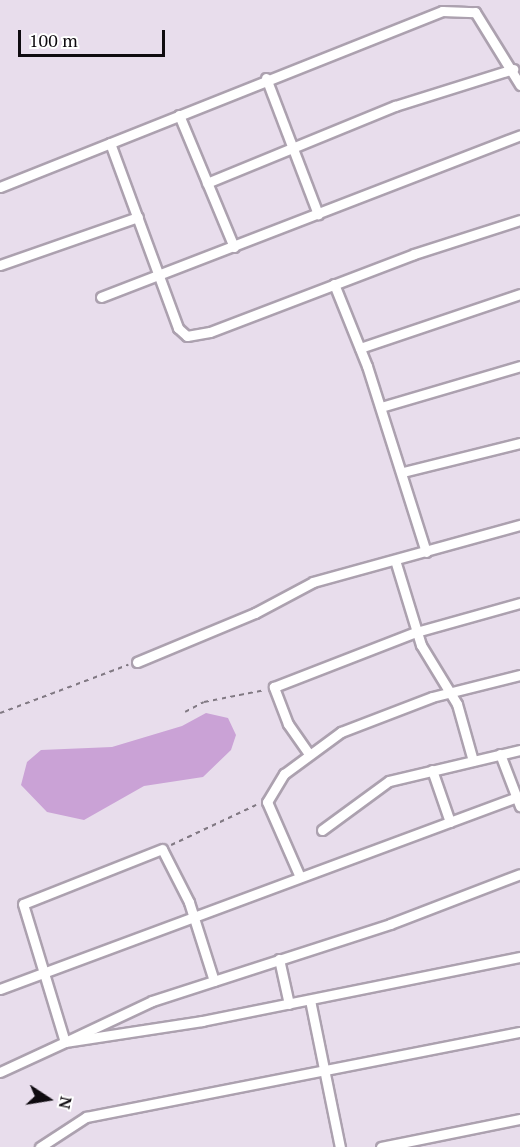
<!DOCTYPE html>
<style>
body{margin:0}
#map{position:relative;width:520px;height:1147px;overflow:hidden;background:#e8ddec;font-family:"PT Serif",serif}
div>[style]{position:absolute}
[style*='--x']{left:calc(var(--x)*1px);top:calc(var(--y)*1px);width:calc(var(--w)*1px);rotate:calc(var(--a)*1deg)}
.forest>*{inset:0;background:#caa2d6}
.path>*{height:1.5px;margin-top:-0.75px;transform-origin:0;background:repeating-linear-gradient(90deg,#817983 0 4.5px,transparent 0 9px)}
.roads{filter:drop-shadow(2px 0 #aca1af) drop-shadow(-2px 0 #aca1af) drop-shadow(0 2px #aca1af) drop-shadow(0 -2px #aca1af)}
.street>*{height:9px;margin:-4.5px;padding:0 4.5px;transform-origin:4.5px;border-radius:4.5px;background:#fff}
span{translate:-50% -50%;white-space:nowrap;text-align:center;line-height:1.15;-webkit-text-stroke:5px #fff;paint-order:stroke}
.north{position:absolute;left:18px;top:1069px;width:60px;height:60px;-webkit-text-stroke:4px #fff;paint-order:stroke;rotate:102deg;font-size:16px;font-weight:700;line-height:24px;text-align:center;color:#0f0b10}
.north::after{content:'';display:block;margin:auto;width:21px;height:27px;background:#0f0b10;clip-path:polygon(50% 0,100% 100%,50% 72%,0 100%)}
.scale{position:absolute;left:18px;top:30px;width:147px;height:27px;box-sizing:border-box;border:3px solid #0f0b10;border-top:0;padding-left:8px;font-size:18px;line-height:21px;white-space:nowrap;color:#0f0b10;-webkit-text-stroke:4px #fff;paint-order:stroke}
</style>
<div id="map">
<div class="forest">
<div style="clip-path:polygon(206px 713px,228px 718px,236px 735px,231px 750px,203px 777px,144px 786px,84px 820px,47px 812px,21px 785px,27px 762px,41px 750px,112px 747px,182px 726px)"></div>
</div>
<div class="path">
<div style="--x:185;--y:712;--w:21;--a:-28"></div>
<div style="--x:204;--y:702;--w:62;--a:-11.1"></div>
<div style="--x:0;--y:713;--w:137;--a:-20.6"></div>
<div style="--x:171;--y:845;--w:94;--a:-25.2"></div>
</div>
<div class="roads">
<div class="street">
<div style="--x:266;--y:78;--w:146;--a:69.1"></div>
<div style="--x:179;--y:115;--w:143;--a:67.4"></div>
<div style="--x:110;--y:143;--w:197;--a:69.8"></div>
<div style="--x:178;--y:328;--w:12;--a:42"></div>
<div style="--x:187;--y:336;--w:23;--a:-10"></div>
<div style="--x:210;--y:332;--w:218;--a:-20.9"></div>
<div style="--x:414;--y:254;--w:111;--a:-17.8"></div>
<div style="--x:207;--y:183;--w:203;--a:-22.3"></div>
<div style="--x:395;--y:106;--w:124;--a:-17.4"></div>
<div style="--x:0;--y:187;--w:476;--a:-21.7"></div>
<div style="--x:442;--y:11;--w:33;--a:2"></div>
<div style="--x:475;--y:12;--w:86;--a:58.3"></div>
<div style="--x:0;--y:265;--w:146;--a:-19.2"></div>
<div style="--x:334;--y:284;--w:88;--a:68.1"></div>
<div style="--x:367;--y:366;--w:195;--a:72.4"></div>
<div style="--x:101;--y:297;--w:449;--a:-21.1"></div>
<div style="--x:360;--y:348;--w:169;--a:-18.6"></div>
<div style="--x:381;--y:407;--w:145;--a:-16.4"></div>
<div style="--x:403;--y:472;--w:121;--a:-13.9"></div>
<div style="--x:395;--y:560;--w:89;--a:73"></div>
<div style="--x:421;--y:645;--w:69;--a:58.6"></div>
<div style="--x:457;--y:704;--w:59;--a:74.3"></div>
<div style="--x:137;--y:662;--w:128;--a:-22.6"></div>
<div style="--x:255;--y:613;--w:66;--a:-28.1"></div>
<div style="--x:313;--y:582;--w:215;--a:-15.4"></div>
<div style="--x:309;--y:754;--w:37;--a:-125"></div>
<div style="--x:288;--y:724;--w:40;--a:-111"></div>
<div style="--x:274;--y:687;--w:152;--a:-21.2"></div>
<div style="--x:416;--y:632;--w:108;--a:-15.6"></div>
<div style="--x:500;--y:754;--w:56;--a:69"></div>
<div style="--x:432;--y:770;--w:55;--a:70.9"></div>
<div style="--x:322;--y:830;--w:83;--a:-36.2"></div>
<div style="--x:389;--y:781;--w:135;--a:-13.3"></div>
<div style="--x:300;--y:877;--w:82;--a:-113.7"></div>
<div style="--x:267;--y:802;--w:33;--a:-59"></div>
<div style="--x:284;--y:774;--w:71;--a:-36.4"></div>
<div style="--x:341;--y:732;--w:97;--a:-21"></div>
<div style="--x:432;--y:697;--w:91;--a:-14"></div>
<div style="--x:279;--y:959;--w:46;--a:77.5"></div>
<div style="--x:214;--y:981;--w:83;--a:-107.6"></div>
<div style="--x:189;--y:902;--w:59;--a:-117"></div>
<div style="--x:162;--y:849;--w:149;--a:158.4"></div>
<div style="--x:23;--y:904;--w:144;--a:73.1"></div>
<div style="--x:65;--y:1042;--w:96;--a:-25.2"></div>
<div style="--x:152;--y:1001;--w:250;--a:-17.9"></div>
<div style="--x:390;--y:924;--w:139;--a:-21"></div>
<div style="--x:0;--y:989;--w:552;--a:-20.37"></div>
<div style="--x:310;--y:1000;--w:150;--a:78.5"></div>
<div style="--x:0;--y:1072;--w:72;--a:-24.8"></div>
<div style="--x:65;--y:1042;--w:139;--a:-8.7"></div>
<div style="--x:202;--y:1021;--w:324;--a:-11.4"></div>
<div style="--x:40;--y:1147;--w:55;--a:-33.1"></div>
<div style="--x:86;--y:1117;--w:442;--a:-11.1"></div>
<div style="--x:381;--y:1147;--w:142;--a:-11.4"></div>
</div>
</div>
<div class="north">N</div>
<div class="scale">100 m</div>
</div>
